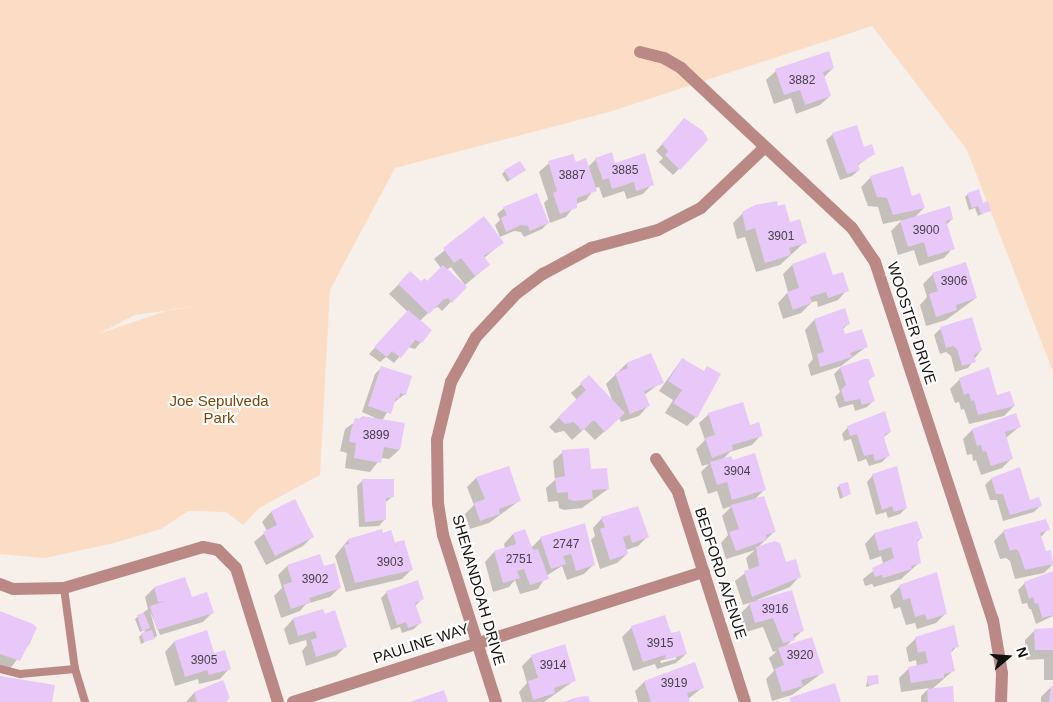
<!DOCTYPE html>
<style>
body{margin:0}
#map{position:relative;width:1053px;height:702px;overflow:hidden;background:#f7efea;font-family:Helvetica,sans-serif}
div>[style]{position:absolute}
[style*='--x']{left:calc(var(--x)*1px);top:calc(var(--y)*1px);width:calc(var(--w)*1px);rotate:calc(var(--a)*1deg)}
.green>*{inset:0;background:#fbddc6}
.shadow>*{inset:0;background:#0003}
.building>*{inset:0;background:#e7c8f9}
.service>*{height:8px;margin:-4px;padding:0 4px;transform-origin:4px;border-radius:4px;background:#ba8986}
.minor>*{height:12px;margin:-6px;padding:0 6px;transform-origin:6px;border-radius:6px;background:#ba8986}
span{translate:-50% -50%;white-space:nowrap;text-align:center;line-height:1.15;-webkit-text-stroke:4px #fefefe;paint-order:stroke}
.number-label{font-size:12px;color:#49404a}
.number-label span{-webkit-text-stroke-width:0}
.street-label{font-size:15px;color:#141210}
.park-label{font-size:15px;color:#7f4405}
.north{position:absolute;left:983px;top:632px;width:50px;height:50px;-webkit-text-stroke:4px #fefefe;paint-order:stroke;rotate:72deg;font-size:14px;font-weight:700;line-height:20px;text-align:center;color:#141210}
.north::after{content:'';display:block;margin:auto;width:18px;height:22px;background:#141210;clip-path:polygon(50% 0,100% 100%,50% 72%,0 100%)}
</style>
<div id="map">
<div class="green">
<div style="clip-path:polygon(evenodd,0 0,1053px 0,1053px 372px,967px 150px,872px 26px,609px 112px,395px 168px,330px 290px,320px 475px,259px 508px,243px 525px,226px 512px,188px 511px,161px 529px,114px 543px,45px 558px,0 554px,0 0,199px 306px,172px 309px,98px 334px,135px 315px,199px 306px)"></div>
</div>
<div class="shadow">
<div style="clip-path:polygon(833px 68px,824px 77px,830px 96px,820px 105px,796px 114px,791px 98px,774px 104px,766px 80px,776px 71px)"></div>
<div style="clip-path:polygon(684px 120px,705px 135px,707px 140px,673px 175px,659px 162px,663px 158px,656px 151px)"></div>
<div style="clip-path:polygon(833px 134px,873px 154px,857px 166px,859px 170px,852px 176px,840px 180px,826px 140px)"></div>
<div style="clip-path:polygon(596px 159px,652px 184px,643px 194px,627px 199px,624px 191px,603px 198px,599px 187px,595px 188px,586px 200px,576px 204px,566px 217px,550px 223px,544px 203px,548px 199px,539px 172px,549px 163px,588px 167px)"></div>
<div style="clip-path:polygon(525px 170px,507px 182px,502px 174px,505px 171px)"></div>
<div style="clip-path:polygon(871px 177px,911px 197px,924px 208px,914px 218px,952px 219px,946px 225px,953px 248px,944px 258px,919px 266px,914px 250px,898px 255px,891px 231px,902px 220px,883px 224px,878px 207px,868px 206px,861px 187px)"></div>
<div style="clip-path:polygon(968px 194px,983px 204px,990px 210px,978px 216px,975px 208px,969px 210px,965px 197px)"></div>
<div style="clip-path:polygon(504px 208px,549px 222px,542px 229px,524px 237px,521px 232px,514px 231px,500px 237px,495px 225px,500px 220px,497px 214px)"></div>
<div style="clip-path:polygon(778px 208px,805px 242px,780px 265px,756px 272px,745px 237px,737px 239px,733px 223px,743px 213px)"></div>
<div style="clip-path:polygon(484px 218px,502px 243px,484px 258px,489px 265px,465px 285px,451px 267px,446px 270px,465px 287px,442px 311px,438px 307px,432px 309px,420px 321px,421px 342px,415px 349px,408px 347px,394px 363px,386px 357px,380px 362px,369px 354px,408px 312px,389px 294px,410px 273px,421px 283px,427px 282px,441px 268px,434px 259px)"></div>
<div style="clip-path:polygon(792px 265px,832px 277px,847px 290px,838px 300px,818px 307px,817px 301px,812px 302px,801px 313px,783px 319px,778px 303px,788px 292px,783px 274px)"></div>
<div style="clip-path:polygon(933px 274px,976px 298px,946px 320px,926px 326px,920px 305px,927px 297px,923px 284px)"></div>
<div style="clip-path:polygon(844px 309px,847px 325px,842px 330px,844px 335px,866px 347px,841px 366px,811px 376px,808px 365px,813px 359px,805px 330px,814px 320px)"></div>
<div style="clip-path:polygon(940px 329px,981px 350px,968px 368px,955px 372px,951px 356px,946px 352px,940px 354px,934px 335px)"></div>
<div style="clip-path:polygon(651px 355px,662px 382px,644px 395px,648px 406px,639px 416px,621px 422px,619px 418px,595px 440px,584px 429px,572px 440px,564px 431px,555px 433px,549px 427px,577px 400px,571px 393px,589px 377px,613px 402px,606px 384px,626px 364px)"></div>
<div style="clip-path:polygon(682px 359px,703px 372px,707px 368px,696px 417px,687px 426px,665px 413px,673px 400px,659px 391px)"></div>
<div style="clip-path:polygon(381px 368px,405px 394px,392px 404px,382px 421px,399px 450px,389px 459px,381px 458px,370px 472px,345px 468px,347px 453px,340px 451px,345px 429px,362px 417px,382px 421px,362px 412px,375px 374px)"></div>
<div style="clip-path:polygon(840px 368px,873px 376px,867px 382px,874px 400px,867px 407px,855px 411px,853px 404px,839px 408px,835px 397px,840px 392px,834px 374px)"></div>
<div style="clip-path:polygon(960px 379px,996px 396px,1014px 406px,1004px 416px,969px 424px,964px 409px,961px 410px,959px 402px,955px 403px,950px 389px)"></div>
<div style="clip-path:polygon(709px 414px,749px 426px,761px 435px,752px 445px,730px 452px,722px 460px,732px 462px,764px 490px,754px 500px,774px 532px,757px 548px,786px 564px,799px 577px,790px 587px,757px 600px,803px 630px,786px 646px,822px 673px,792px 695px,772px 701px,766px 679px,774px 671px,769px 658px,777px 651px,773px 652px,763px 627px,746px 632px,740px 614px,752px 602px,743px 605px,735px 581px,749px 570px,746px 558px,755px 550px,726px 559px,721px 543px,728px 535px,722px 516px,732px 506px,723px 509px,717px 491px,708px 494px,701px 472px,709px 464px,702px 466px,696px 449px,705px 440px,699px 423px)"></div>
<div style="clip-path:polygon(1015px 415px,1019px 427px,1006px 438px,1012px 458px,1002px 468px,981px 475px,976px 460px,973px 461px,972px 454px,967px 455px,963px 439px,972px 430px)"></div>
<div style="clip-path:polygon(848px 427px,890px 432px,884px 437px,888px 456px,882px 462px,869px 466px,866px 459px,858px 462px,851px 439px,844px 441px,842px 434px)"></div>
<div style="clip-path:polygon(563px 452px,590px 470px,608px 489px,582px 508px,564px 510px,559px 508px,558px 501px,548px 502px,546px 488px,555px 480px,553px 461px)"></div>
<div style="clip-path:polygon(508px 467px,519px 501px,489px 523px,470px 529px,465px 514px,474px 505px,467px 487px,476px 478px)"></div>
<div style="clip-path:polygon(896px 468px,906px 508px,900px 514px,888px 518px,886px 512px,876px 515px,867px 482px,873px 475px)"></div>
<div style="clip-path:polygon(991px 479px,1029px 501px,1040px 506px,1034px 512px,1003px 521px,997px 500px,990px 500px,985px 485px)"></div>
<div style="clip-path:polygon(363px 480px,393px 496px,385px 503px,385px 519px,379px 526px,359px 527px,357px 486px)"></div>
<div style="clip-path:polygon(840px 485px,850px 494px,840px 499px,837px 488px)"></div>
<div style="clip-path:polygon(294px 501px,312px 537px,303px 546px,266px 565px,254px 542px,267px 531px,262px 522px,271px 512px)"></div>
<div style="clip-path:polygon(602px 518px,647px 537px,638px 546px,626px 550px,627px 554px,617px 563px,600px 569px,591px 540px,595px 536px,593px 528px)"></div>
<div style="clip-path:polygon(916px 522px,921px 538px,916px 543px,920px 562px,901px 579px,874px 587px,872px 584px,865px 586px,863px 579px,883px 563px,881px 556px,870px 560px,865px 544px,874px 534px)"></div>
<div style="clip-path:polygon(1048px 529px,1040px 538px,1045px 553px,1050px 551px,1053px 564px,1044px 573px,1015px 579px,1010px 561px,1006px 558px,1000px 559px,994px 541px,1004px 531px)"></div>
<div style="clip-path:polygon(383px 534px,394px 545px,397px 543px,412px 569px,402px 579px,346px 592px,335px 556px,348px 540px)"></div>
<div style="clip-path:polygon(513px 534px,531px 548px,541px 538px,593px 565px,584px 574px,567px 580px,562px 566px,546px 576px,538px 589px,520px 594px,515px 580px,509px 587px,493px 592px,485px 562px,494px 552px,505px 549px,504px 544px)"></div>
<div style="clip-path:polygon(287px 566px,323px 568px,340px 587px,330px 597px,306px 604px,300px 611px,281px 618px,274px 596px,282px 588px,278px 575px)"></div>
<div style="clip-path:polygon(1052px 573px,1053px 616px,1036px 624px,1031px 609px,1029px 609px,1027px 603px,1022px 604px,1018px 590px,1024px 584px)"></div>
<div style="clip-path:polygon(185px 578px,191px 599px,212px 613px,203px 622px,160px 635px,150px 611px,157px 636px,141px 644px,139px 637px,146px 630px,140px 632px,135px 619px,148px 609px,145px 597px,154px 588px)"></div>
<div style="clip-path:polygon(900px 586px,946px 613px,936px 623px,917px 629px,915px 623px,906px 625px,900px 607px,894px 609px,890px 596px)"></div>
<div style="clip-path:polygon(387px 592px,423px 598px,415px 606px,420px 623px,414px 629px,402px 633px,400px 627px,391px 630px,381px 598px)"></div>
<div style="clip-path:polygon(0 613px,35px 629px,30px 643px,9px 670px,0 667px)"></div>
<div style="clip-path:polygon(293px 619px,345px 647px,336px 656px,306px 666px,302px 651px,307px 645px,306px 640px,289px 645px,284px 629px)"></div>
<div style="clip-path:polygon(evenodd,632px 627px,670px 635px,686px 654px,676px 663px,657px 669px,655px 664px,633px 671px,622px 637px,632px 627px,676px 656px,676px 659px,661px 663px,660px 661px,676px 656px)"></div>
<div style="clip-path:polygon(1035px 630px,1053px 630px,1053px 680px,1044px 680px,1044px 659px,1026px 660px,1025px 640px)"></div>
<div style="clip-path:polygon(206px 632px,214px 655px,229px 669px,220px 679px,199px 684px,198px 679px,175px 686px,165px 652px,174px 642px)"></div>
<div style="clip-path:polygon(916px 638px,957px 646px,950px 654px,954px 670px,931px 690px,952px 702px,921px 702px,921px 696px,929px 688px,901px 692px,899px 678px,908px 669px,917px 667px,916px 660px,909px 662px,906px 648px)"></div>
<div style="clip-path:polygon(532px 656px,575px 680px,544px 702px,522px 702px,519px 692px,527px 683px,522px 666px)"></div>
<div style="clip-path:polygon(868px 677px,878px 683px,866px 687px)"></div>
<div style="clip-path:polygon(644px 682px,702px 688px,688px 699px,689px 702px,638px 702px,635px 691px)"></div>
<div style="clip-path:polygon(224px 683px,229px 698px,225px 702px,186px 702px,194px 693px)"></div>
<div style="clip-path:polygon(1051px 687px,1053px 702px,1041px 702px,1041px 697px)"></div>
</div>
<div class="building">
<div style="clip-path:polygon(829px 51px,834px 68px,823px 72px,831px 96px,805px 105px,800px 90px,784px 95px,775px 69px)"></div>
<div style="clip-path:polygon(684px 118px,703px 131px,708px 140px,680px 170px,665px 155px,668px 151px,662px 144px)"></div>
<div style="clip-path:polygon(857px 125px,864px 147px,872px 144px,875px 154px,858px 164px,860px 170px,847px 174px,832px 133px)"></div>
<div style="clip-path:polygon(612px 152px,615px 163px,645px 153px,654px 185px,636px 191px,634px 182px,612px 189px,609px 178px,603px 180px,595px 158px)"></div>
<div style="clip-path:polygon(573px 154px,576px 162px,586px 158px,597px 191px,577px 198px,577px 208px,560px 214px,553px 193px,557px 191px,548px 161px)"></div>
<div style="clip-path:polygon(520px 161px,526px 170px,510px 180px,504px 170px)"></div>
<div style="clip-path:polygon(903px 166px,912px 196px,920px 193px,925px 208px,893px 215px,887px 198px,877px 197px,870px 176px)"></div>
<div style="clip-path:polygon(979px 189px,983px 203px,988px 201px,991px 211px,981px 214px,978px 206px,972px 208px,967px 193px)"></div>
<div style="clip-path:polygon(537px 193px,549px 223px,530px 231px,528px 226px,521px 225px,506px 232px,501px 218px,507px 215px,503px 207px)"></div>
<div style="clip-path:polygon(777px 201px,778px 206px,785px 204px,790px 222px,800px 219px,807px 243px,789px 248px,791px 255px,765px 263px,755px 228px,746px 231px,742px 212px,755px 205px)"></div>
<div style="clip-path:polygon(950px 206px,953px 219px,946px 221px,955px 249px,928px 257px,924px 242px,908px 247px,900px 221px)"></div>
<div style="clip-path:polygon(484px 216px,504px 243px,484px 256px,490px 265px,475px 276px,461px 258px,454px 263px,443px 248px)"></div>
<div style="clip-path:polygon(825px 252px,833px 275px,843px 272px,849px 291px,828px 298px,826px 292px,810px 297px,812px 303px,793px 310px,787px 292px,799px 288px,792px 264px)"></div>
<div style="clip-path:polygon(966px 262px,977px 298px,956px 305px,957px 310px,936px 317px,929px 294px,938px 291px,932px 273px)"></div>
<div style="clip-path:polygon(443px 265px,467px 287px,452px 303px,448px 298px,443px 300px,429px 314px,398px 284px,410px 271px,421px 281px,425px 278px,427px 281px)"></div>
<div style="clip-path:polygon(845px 308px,850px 324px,843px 327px,845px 334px,862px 329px,868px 347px,850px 353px,852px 357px,820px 367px,817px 354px,824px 352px,814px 319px)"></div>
<div style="clip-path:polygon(408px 310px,432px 330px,422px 343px,415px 340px,401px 358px,392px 351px,387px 357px,374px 347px)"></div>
<div style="clip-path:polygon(972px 317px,982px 350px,974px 355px,976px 362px,962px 366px,957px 349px,953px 346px,946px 348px,940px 327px)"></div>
<div style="clip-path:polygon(651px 353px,664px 383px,644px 391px,650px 406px,630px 414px,615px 373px,628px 368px,626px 363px)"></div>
<div style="clip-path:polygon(682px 358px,704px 371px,707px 366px,721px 374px,697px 418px,673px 403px,682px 390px,668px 381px)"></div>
<div style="clip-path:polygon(864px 359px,869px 359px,875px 376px,868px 380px,875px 401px,862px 405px,860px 399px,845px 402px,841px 390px,846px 385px,840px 367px)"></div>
<div style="clip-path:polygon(381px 366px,412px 376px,406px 395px,400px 393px,399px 399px,396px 398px,391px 414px,368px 406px)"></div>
<div style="clip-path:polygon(989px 367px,997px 395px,1010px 391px,1015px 406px,978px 415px,974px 400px,971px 401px,969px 393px,964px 395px,959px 378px)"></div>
<div style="clip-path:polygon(589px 375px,625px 413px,605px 432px,594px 420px,582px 431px,574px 422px,565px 424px,558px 417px,586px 390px,580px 383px)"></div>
<div style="clip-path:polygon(743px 402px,750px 425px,759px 422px,763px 436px,732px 445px,733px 450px,712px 458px,705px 438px,715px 435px,708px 413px)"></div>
<div style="clip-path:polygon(885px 411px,891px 432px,885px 434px,884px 439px,890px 456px,875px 461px,873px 454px,864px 456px,857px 434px,850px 436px,847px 426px)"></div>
<div style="clip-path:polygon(1016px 413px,1021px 427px,1005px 432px,1013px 459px,991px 466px,986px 451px,983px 452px,981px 445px,977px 446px,972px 429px)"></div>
<div style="clip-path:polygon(362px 416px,405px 423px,400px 450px,384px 447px,381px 463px,354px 458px,356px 443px,349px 442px,351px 430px,355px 418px,361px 419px)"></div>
<div style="clip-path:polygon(589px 448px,591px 469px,607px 468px,609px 489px,592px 490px,593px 499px,574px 501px,568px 499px,568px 492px,557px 493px,555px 478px,565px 476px,562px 450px)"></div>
<div style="clip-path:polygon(755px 453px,766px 490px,732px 500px,727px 482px,717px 485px,710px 462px,731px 456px,733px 460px)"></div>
<div style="clip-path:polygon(509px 466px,521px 501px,499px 509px,500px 514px,480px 521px,474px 503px,485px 499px,476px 477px)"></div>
<div style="clip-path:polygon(897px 466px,907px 508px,894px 512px,892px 506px,882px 510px,872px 474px)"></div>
<div style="clip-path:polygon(1020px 467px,1030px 500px,1039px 497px,1042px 506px,1010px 515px,1003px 494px,996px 494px,991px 478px)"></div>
<div style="clip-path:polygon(362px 479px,394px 479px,394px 497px,386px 498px,386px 520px,365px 522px)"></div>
<div style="clip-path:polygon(848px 482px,851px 494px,843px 497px,839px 484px)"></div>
<div style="clip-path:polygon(764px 496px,776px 532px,766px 535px,767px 540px,736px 551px,729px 532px,739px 529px,731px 505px)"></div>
<div style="clip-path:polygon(295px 499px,314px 537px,275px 556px,263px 532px,277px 525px,271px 511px)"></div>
<div style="clip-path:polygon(638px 506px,649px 537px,632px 543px,630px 535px,623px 537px,628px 554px,610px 560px,600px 529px,605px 527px,601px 517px)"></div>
<div style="clip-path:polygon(1046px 519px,1050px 530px,1040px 533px,1046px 551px,1051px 550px,1053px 564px,1025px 570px,1019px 552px,1016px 549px,1010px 551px,1003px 530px)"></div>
<div style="clip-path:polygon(917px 521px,923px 538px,917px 540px,921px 563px,911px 566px,912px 569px,883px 578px,882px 575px,875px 577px,872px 568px,894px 558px,891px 547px,879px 551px,874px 533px)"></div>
<div style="clip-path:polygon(585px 523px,595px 565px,576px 571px,571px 554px,563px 556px,566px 564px,551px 569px,540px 537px)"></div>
<div style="clip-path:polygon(382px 529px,383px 533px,391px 530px,397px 548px,396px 542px,404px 540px,413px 570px,355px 583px,344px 545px,349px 544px,348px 539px)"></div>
<div style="clip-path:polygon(525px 529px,533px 550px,538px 549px,549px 579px,530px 585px,524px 569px,517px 571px,520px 578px,503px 583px,494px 551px,516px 544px,513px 533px)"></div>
<div style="clip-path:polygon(775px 541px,780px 543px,786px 562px,796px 559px,801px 577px,752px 597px,744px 571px,759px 566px,756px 547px)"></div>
<div style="clip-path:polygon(320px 554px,324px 566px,335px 563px,341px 588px,309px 598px,311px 602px,291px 609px,283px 585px,292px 582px,287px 565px)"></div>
<div style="clip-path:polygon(1053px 571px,1053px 615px,1042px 618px,1038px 603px,1035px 604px,1033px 597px,1029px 599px,1024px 582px)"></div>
<div style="clip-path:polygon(937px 572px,947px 614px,927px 620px,925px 614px,915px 617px,910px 598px,903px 600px,899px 585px)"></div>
<div style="clip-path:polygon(185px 577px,192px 597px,207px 592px,214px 613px,157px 630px,150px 606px,165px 601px,158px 602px,154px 587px)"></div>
<div style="clip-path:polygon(418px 580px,424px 599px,415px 603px,422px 623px,408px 628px,406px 622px,397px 625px,386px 591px)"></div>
<div style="clip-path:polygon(792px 590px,804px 631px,793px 634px,795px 640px,783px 643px,773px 618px,755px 623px,749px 603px)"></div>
<div style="clip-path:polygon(323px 609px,325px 614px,335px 610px,347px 647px,316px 657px,311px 640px,317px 638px,315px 631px,298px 636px,293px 618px)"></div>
<div style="clip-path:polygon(0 611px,33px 624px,37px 628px,20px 661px,0 654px)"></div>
<div style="clip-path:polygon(144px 613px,150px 628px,142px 631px,137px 615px)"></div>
<div style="clip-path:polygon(665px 615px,671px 633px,680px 631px,687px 654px,666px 660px,665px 655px,643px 662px,631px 626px)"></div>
<div style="clip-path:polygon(954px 625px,959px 647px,953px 648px,951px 653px,955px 671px,944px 674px,944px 678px,911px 683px,908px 667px,928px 663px,925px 651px,918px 653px,915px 637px)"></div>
<div style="clip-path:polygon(1053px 628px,1053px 650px,1035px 650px,1034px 629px)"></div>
<div style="clip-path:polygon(152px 630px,155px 639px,144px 642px,141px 633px)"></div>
<div style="clip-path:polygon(207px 630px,214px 653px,225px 650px,231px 669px,209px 675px,207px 670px,185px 677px,174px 641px)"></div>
<div style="clip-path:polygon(812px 637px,824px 673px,801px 680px,803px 686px,782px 692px,775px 669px,784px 665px,778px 648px)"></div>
<div style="clip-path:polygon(565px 644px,576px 681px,554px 688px,555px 693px,533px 700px,528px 681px,538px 678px,531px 655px)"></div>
<div style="clip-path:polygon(695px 662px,704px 688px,687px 693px,690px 702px,651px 702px,644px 681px)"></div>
<div style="clip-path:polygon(878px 675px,879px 684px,868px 685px,867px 676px)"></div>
<div style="clip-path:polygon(0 676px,55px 685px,52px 702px,0 702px)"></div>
<div style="clip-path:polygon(223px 680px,230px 698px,224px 702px,197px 702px,194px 692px)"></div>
<div style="clip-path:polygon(835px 683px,841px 702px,791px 702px,789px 698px)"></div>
<div style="clip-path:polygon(953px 686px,954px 702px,928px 702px,927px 689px)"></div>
<div style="clip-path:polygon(1051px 686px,1053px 686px,1053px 702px,1049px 702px)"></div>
<div style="clip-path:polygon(444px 690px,448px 702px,410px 702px)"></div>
<div style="clip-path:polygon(588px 696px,590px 702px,563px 702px,578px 697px)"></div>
</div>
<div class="service">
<div style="--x:64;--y:588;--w:82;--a:82.3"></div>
<div style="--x:75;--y:669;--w:34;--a:73"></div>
<div style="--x:0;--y:669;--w:21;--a:14"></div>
<div style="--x:20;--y:674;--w:55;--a:-5.2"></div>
</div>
<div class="minor">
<div style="--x:640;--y:52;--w:25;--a:14"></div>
<div style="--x:664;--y:58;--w:20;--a:30"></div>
<div style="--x:681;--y:68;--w:234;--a:43.1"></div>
<div style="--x:852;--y:228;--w:41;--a:55.9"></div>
<div style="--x:875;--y:262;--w:377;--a:71.8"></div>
<div style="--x:993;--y:620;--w:54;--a:80.4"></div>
<div style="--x:1002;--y:673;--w:29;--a:92"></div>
<div style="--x:656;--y:459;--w:40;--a:56"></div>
<div style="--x:678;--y:492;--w:220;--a:72.3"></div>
<div style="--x:0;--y:584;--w:14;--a:21"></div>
<div style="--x:13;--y:589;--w:51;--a:-1.1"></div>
<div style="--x:64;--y:588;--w:145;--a:-16.4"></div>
<div style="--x:203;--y:547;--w:15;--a:11"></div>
<div style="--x:218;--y:550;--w:25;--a:45"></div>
<div style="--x:236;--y:568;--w:140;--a:72.6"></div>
<div style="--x:293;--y:702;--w:431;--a:-17.6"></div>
<div style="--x:496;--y:702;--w:175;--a:-107.6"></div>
<div style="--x:443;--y:535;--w:31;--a:-99"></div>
<div style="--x:438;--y:504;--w:64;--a:-90.9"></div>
<div style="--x:437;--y:440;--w:60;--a:-76.4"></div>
<div style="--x:451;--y:382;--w:51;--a:-60.9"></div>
<div style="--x:476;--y:337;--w:59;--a:-47.1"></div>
<div style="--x:516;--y:294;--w:34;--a:-37"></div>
<div style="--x:543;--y:274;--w:55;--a:-28.4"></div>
<div style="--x:591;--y:248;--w:69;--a:-15"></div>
<div style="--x:658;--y:230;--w:48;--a:-27.1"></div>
<div style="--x:701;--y:208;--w:88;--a:-43.6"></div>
</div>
<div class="number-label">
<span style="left:802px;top:81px">3882</span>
<span style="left:625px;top:171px">3885</span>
<span style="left:572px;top:176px">3887</span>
<span style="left:926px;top:231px">3900</span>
<span style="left:781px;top:237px">3901</span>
<span style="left:954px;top:282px">3906</span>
<span style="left:376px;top:436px">3899</span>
<span style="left:737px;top:472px">3904</span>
<span style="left:566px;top:545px">2747</span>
<span style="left:519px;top:560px">2751</span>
<span style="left:390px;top:563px">3903</span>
<span style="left:315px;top:580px">3902</span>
<span style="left:775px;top:610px">3916</span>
<span style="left:660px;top:644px">3915</span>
<span style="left:800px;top:656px">3920</span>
<span style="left:204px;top:661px">3905</span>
<span style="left:553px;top:666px">3914</span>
<span style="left:674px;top:684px">3919</span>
</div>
<div class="street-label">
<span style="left:912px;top:323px;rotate:72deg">WOOSTER DRIVE</span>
<span style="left:721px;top:573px;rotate:72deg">BEDFORD AVENUE</span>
<span style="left:479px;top:590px;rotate:74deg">SHENANDOAH DRIVE</span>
<span style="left:421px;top:643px;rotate:-18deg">PAULINE WAY</span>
</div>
<div class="park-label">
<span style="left:219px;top:409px">Joe Sepulveda<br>Park</span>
</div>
<div class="north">N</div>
</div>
